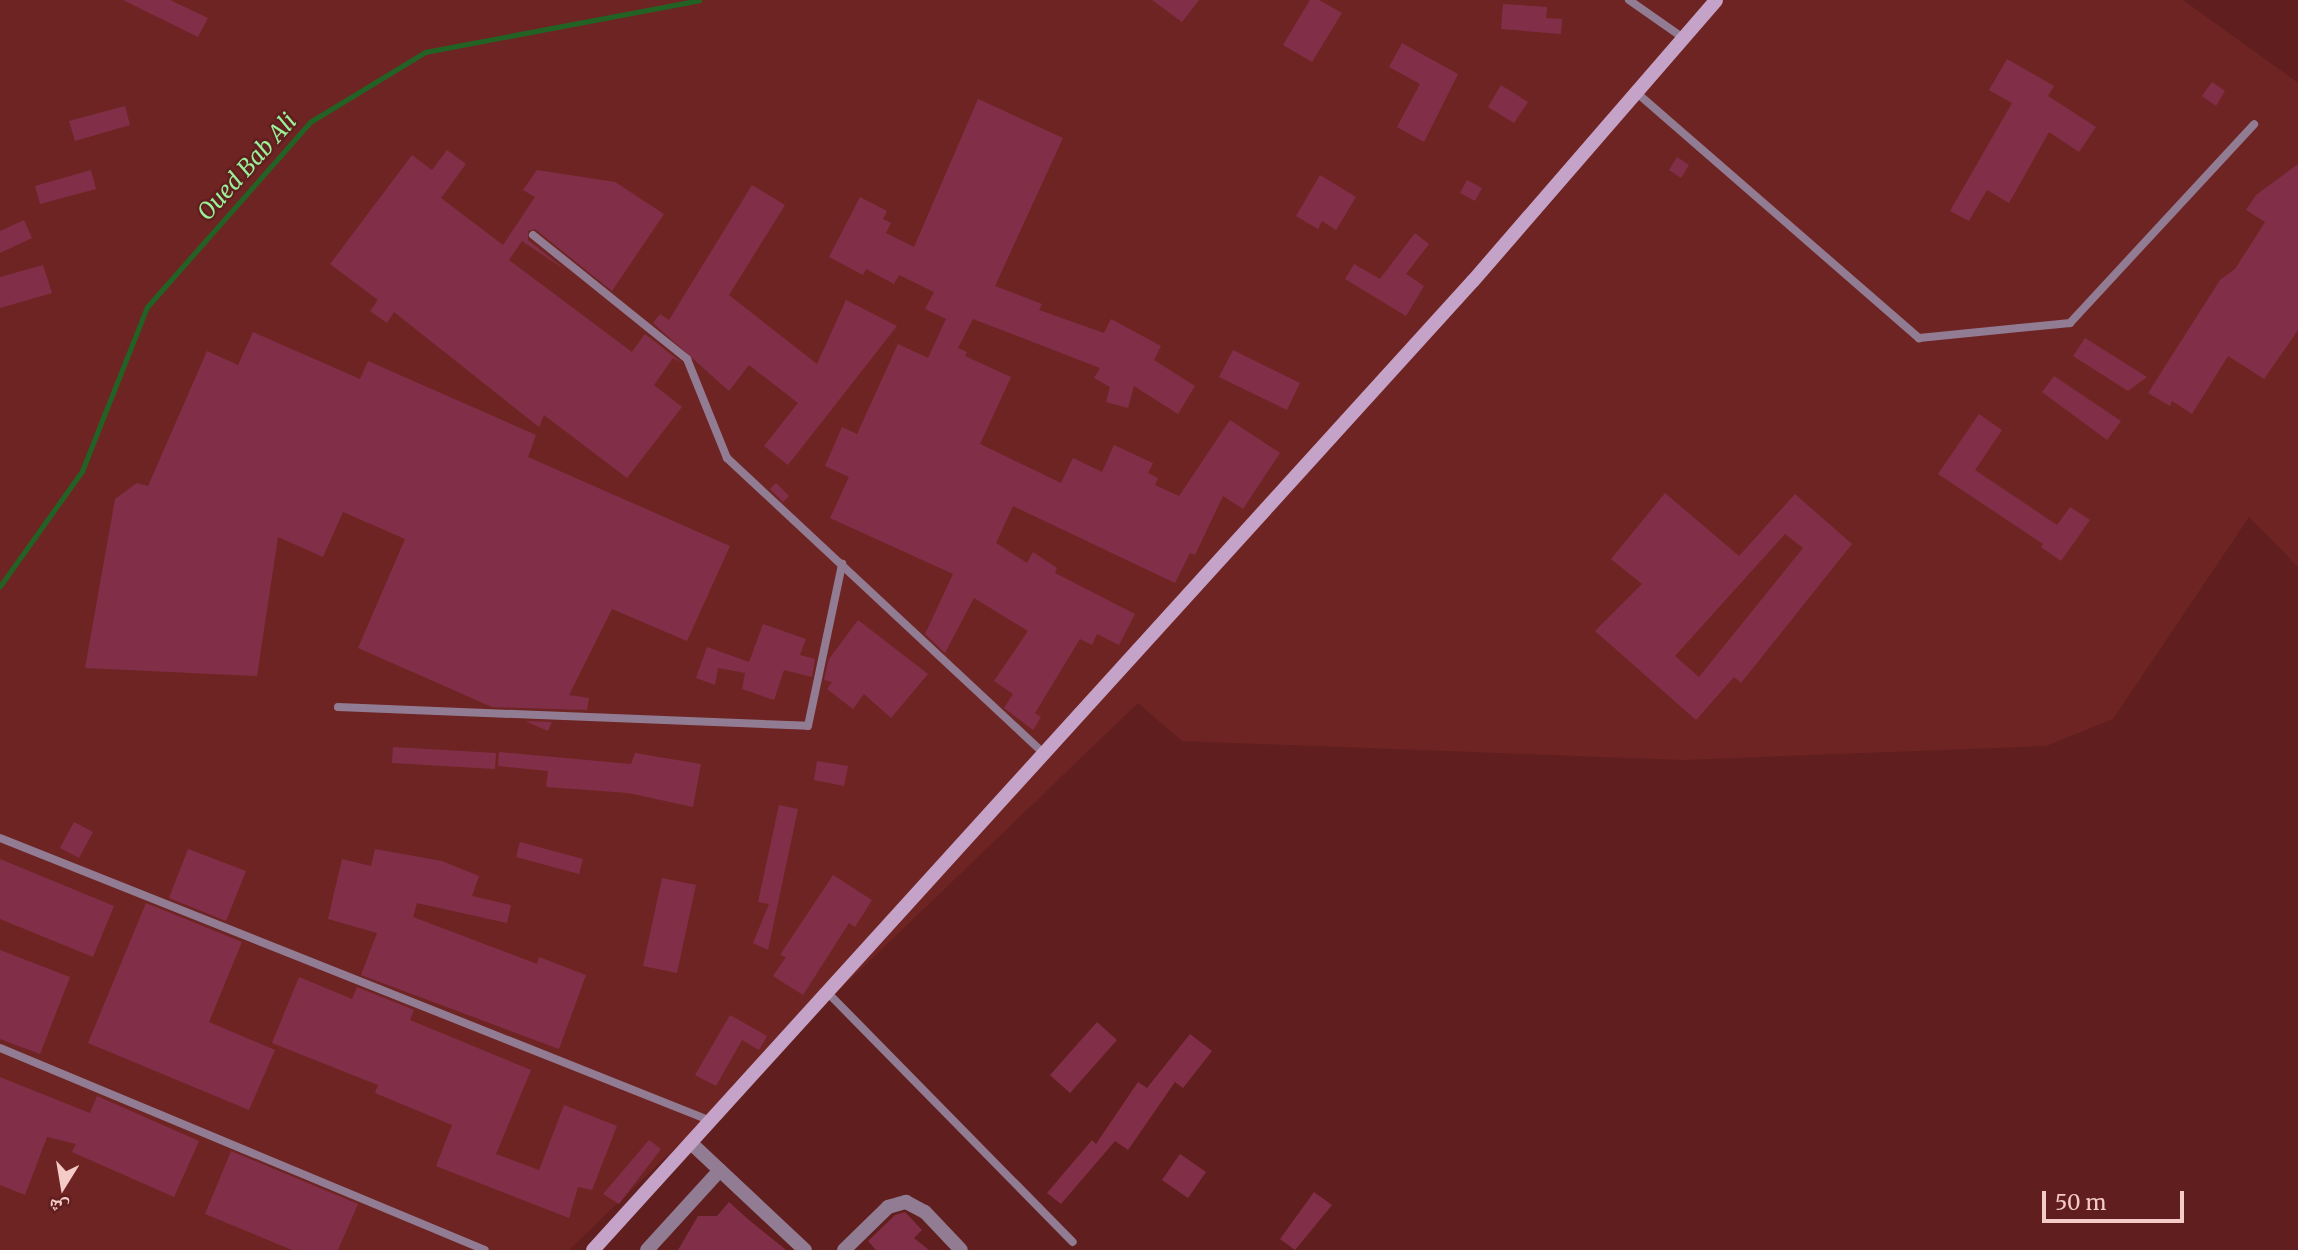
<!DOCTYPE html>
<meta charset="utf-8">
<style>
body{margin:0}
#map{position:relative;width:2298px;height:1250px;overflow:hidden;background:#601f1e;font-family:Merriweather,"Noto Naskh Arabic",serif}
div>[style]{position:absolute}
[style*='--x']{left:calc(var(--x)*1px);top:calc(var(--y)*1px);width:calc(var(--w)*1px);rotate:calc(var(--a)*1deg)}
.built>*{inset:0;background:#6e2423}
.stream>*{height:5px;margin:-2.5px;padding:0 2.5px;transform-origin:2.5px;border-radius:2.5px;background:#226325}
.building>*{inset:0;background:#812f48}
.lane>*{height:8px;margin:-4px;padding:0 4px;transform-origin:4px;border-radius:4px;background:#927c93}
.street>*{height:14px;margin:-7px;padding:0 7px;transform-origin:7px;border-radius:7px;background:#927c93}
.secondary>*{height:14px;margin:-7px;padding:0 7px;transform-origin:7px;border-radius:7px;background:#c5a2c7}
span{translate:-50% -50%;white-space:nowrap;text-align:center;line-height:1.15;-webkit-text-stroke:5px #601f1e;paint-order:stroke}
.water-label{font-size:23px;color:#99f099;font-style:italic}
.north{position:absolute;left:28px;top:1152px;width:70px;height:70px;-webkit-text-stroke:5px #601f1e;paint-order:stroke;rotate:191deg;font-size:19px;font-weight:700;line-height:28px;text-align:center;color:#f5cbc8}
.north::after{content:'';display:block;margin:auto;width:24px;height:32px;background:#f5cbc8;clip-path:polygon(50% 0,100% 100%,50% 72%,0 100%)}
.scale{position:absolute;left:2042px;top:1191px;width:142px;height:32px;box-sizing:border-box;border:4px solid #f5cbc8;border-top:0;padding-left:9px;font-size:21px;line-height:24px;white-space:nowrap;color:#f5cbc8;-webkit-text-stroke:5px #601f1e;paint-order:stroke}
</style>
<div id="map">
<div class="built">
<div style="clip-path:polygon(0 0,2183px 0,2298px 83px,2298px 567px,2249px 517px,2113px 719px,2046px 746px,1684px 760px,1182px 741px,1138px 703px,569px 1250px,0 1250px)"></div>
</div>
<div class="stream">
<div style="--x:0;--y:586;--w:141;--a:-54.5"></div>
<div style="--x:82;--y:471;--w:176;--a:-68.4"></div>
<div style="--x:147;--y:307;--w:247;--a:-48.6"></div>
<div style="--x:310;--y:122;--w:135;--a:-31.3"></div>
<div style="--x:425;--y:52;--w:279;--a:-10.7"></div>
</div>
<div class="building">
<div style="clip-path:polygon(123px 0,170px 0,208px 18px,198px 37px)"></div>
<div style="clip-path:polygon(1152px 0,1199px 0,1182px 22px)"></div>
<div style="clip-path:polygon(1310px 0,1319px 0,1342px 13px,1312px 62px,1283px 45px)"></div>
<div style="clip-path:polygon(1503px 4px,1547px 7px,1546px 18px,1562px 19px,1561px 34px,1501px 29px)"></div>
<div style="clip-path:polygon(1402px 43px,1458px 74px,1424px 142px,1397px 127px,1420px 84px,1389px 67px)"></div>
<div style="clip-path:polygon(2007px 59px,2054px 86px,2048px 96px,2096px 127px,2079px 152px,2049px 132px,2009px 203px,1987px 190px,1969px 221px,1950px 211px,2012px 103px,1989px 90px)"></div>
<div style="clip-path:polygon(2212px 82px,2225px 91px,2216px 106px,2202px 96px)"></div>
<div style="clip-path:polygon(1501px 85px,1528px 102px,1514px 123px,1488px 107px)"></div>
<div style="clip-path:polygon(978px 99px,1063px 138px,995px 286px,1042px 304px,1039px 310px,1104px 333px,1111px 319px,1161px 346px,1154px 360px,1195px 386px,1178px 414px,1134px 386px,1128px 408px,1106px 402px,1110px 387px,1094px 378px,1100px 368px,973px 319px,958px 348px,967px 352px,965px 356px,1011px 377px,980px 444px,1061px 483px,1073px 458px,1102px 472px,1114px 445px,1153px 463px,1148px 473px,1158px 478px,1155px 485px,1179px 496px,1230px 420px,1280px 453px,1243px 509px,1223px 496px,1195px 555px,1190px 553px,1175px 583px,1013px 506px,996px 543px,1027px 563px,1033px 552px,1057px 568px,1055px 573px,1135px 614px,1119px 645px,1097px 634px,1092px 645px,1080px 639px,1035px 713px,1041px 717px,1033px 730px,1004px 708px,1013px 694px,994px 681px,1028px 631px,974px 598px,945px 653px,925px 634px,953px 574px,830px 518px,849px 477px,825px 466px,842px 427px,857px 434px,898px 344px,928px 358px,946px 319px,925px 309px,934px 292px,899px 275px,894px 284px,866px 269px,863px 275px,829px 257px,860px 197px,887px 211px,883px 219px,891px 223px,886px 233px,914px 247px)"></div>
<div style="clip-path:polygon(125px 106px,130px 125px,75px 141px,69px 121px)"></div>
<div style="clip-path:polygon(447px 150px,466px 164px,441px 198px,503px 245px,535px 197px,523px 190px,537px 170px,615px 182px,664px 214px,612px 291px,535px 229px,528px 231px,528px 240px,567px 271px,522px 241px,509px 260px,632px 352px,645px 334px,682px 363px,673px 358px,654px 385px,682px 407px,627px 478px,544px 415px,539px 427px,394px 312px,387px 323px,370px 311px,378px 300px,330px 264px,412px 155px,432px 170px)"></div>
<div style="clip-path:polygon(1677px 157px,1689px 165px,1681px 178px,1669px 170px)"></div>
<div style="clip-path:polygon(2298px 164px,2298px 330px,2264px 379px,2228px 356px,2192px 414px,2172px 401px,2170px 406px,2148px 393px,2220px 280px,2235px 269px,2265px 222px,2246px 210px,2256px 195px)"></div>
<div style="clip-path:polygon(91px 170px,96px 189px,40px 204px,35px 186px)"></div>
<div style="clip-path:polygon(1320px 175px,1356px 197px,1336px 230px,1322px 221px,1318px 229px,1296px 216px)"></div>
<div style="clip-path:polygon(1467px 180px,1482px 188px,1475px 201px,1460px 193px)"></div>
<div style="clip-path:polygon(752px 185px,785px 205px,729px 295px,817px 364px,846px 300px,897px 326px,788px 465px,764px 446px,798px 403px,749px 365px,729px 391px,653px 323px,660px 314px,669px 320px)"></div>
<div style="clip-path:polygon(24px 220px,32px 238px,0 253px,0 231px)"></div>
<div style="clip-path:polygon(1415px 233px,1429px 244px,1406px 274px,1424px 286px,1406px 316px,1345px 279px,1354px 264px,1380px 279px)"></div>
<div style="clip-path:polygon(43px 265px,52px 293px,0 308px,0 277px)"></div>
<div style="clip-path:polygon(253px 332px,360px 379px,368px 361px,536px 435px,528px 457px,730px 546px,687px 641px,612px 609px,569px 695px,589px 698px,587px 710px,492px 707px,358px 648px,405px 539px,343px 512px,323px 557px,278px 537px,257px 676px,85px 668px,115px 499px,137px 483px,148px 486px,207px 351px,238px 365px)"></div>
<div style="clip-path:polygon(2085px 338px,2147px 377px,2128px 391px,2073px 356px)"></div>
<div style="clip-path:polygon(1233px 350px,1300px 383px,1287px 410px,1219px 377px)"></div>
<div style="clip-path:polygon(2054px 376px,2121px 421px,2107px 440px,2042px 392px)"></div>
<div style="clip-path:polygon(1979px 414px,2002px 430px,1975px 470px,2057px 525px,2070px 507px,2090px 520px,2061px 561px,2041px 547px,2043px 544px,1938px 474px)"></div>
<div style="clip-path:polygon(776px 483px,789px 496px,783px 502px,770px 489px)"></div>
<div style="clip-path:polygon(evenodd,1665px 493px,1739px 556px,1795px 494px,1852px 544px,1741px 683px,1734px 677px,1696px 720px,1595px 631px,1642px 584px,1611px 559px,1665px 493px,1785px 534px,1803px 548px,1699px 677px,1675px 656px,1785px 534px)"></div>
<div style="clip-path:polygon(858px 620px,928px 674px,891px 718px,864px 694px,853px 709px,827px 689px,832px 682px,824px 680px,829px 659px)"></div>
<div style="clip-path:polygon(763px 624px,806px 639px,800px 655px,815px 659px,812px 677px,784px 670px,774px 700px,742px 689px,745px 673px,718px 668px,715px 685px,696px 678px,707px 647px,749px 662px)"></div>
<div style="clip-path:polygon(525px 721px,552px 722px,548px 731px)"></div>
<div style="clip-path:polygon(393px 747px,496px 753px,495px 769px,392px 763px)"></div>
<div style="clip-path:polygon(499px 752px,631px 764px,635px 753px,701px 764px,693px 807px,628px 793px,546px 787px,548px 771px,498px 766px)"></div>
<div style="clip-path:polygon(817px 761px,848px 766px,844px 786px,814px 780px)"></div>
<div style="clip-path:polygon(779px 805px,798px 809px,768px 950px,753px 943px,769px 904px,758px 902px)"></div>
<div style="clip-path:polygon(74px 822px,93px 832px,79px 858px,60px 848px)"></div>
<div style="clip-path:polygon(520px 842px,583px 859px,579px 874px,516px 857px)"></div>
<div style="clip-path:polygon(188px 849px,246px 871px,226px 921px,169px 898px)"></div>
<div style="clip-path:polygon(375px 849px,442px 861px,479px 876px,472px 896px,511px 905px,507px 923px,417px 903px,413px 917px,537px 964px,539px 957px,586px 975px,559px 1049px,361px 975px,377px 933px,328px 919px,342px 859px,371px 866px)"></div>
<div style="clip-path:polygon(0 859px,114px 906px,93px 957px,0 919px)"></div>
<div style="clip-path:polygon(833px 875px,872px 900px,855px 927px,849px 923px,803px 995px,773px 976px,786px 957px,780px 955px)"></div>
<div style="clip-path:polygon(662px 878px,696px 885px,677px 973px,643px 966px)"></div>
<div style="clip-path:polygon(146px 903px,242px 942px,209px 1022px,275px 1050px,249px 1110px,88px 1043px)"></div>
<div style="clip-path:polygon(0 950px,70px 977px,40px 1054px,0 1039px)"></div>
<div style="clip-path:polygon(299px 977px,352px 999px,357px 987px,414px 1010px,410px 1020px,531px 1070px,496px 1154px,539px 1170px,564px 1105px,617px 1126px,592px 1190px,578px 1187px,569px 1218px,436px 1166px,452px 1125px,375px 1093px,378px 1085px,272px 1043px)"></div>
<div style="clip-path:polygon(730px 1015px,767px 1036px,759px 1050px,742px 1040px,716px 1086px,695px 1075px)"></div>
<div style="clip-path:polygon(1097px 1022px,1117px 1040px,1070px 1093px,1050px 1075px)"></div>
<div style="clip-path:polygon(1190px 1034px,1212px 1051px,1183px 1088px,1175px 1082px,1128px 1150px,1115px 1141px,1061px 1204px,1047px 1193px,1092px 1140px,1096px 1144px,1138px 1082px,1147px 1088px)"></div>
<div style="clip-path:polygon(0 1077px,90px 1113px,97px 1096px,199px 1141px,174px 1197px,72px 1152px,76px 1144px,47px 1137px,25px 1195px,0 1185px)"></div>
<div style="clip-path:polygon(649px 1140px,661px 1149px,619px 1204px,603px 1194px)"></div>
<div style="clip-path:polygon(231px 1151px,358px 1204px,338px 1250px,292px 1250px,205px 1214px)"></div>
<div style="clip-path:polygon(1180px 1154px,1206px 1172px,1188px 1198px,1162px 1180px)"></div>
<div style="clip-path:polygon(1314px 1192px,1332px 1205px,1295px 1250px,1280px 1239px)"></div>
<div style="clip-path:polygon(729px 1202px,749px 1220px,786px 1250px,678px 1250px,698px 1216px,717px 1216px)"></div>
<div style="clip-path:polygon(905px 1212px,922px 1230px,914px 1238px,929px 1250px,876px 1250px,868px 1241px,895px 1215px)"></div>
</div>
<div class="lane">
<div style="--x:1629;--y:0;--w:65;--a:34.9"></div>
<div style="--x:1637;--y:93;--w:374;--a:41"></div>
<div style="--x:1919;--y:338;--w:152;--a:-5.7"></div>
<div style="--x:2070;--y:323;--w:271;--a:-47.2"></div>
<div style="--x:533;--y:235;--w:198;--a:38.8"></div>
<div style="--x:687;--y:359;--w:107;--a:68"></div>
<div style="--x:727;--y:458;--w:432;--a:43"></div>
<div style="--x:338;--y:707;--w:470;--a:2.3"></div>
<div style="--x:808;--y:726;--w:166;--a:-78.1"></div>
<div style="--x:0;--y:838;--w:765;--a:21.7"></div>
<div style="--x:828;--y:993;--w:349;--a:45.5"></div>
<div style="--x:0;--y:1048;--w:525;--a:22.61"></div>
</div>
<div class="street">
<div style="--x:692;--y:1144;--w:155;--a:43.2"></div>
<div style="--x:647;--y:1250;--w:108;--a:-47.6"></div>
<div style="--x:844;--y:1250;--w:62;--a:-44.3"></div>
<div style="--x:888;--y:1207;--w:19;--a:-16"></div>
<div style="--x:906;--y:1202;--w:21;--a:28"></div>
<div style="--x:925;--y:1212;--w:52;--a:46.5"></div>
</div>
<div class="secondary">
<div style="--x:593;--y:1250;--w:1309;--a:-47.76"></div>
<div style="--x:1473;--y:281;--w:371;--a:-49.1"></div>
</div>
<div class="water-label">
<span style="left:247px;top:167px;rotate:-48deg">Oued Bab Ali</span>
</div>
<div class="north">ش</div>
<div class="scale">50 m</div>
</div>
